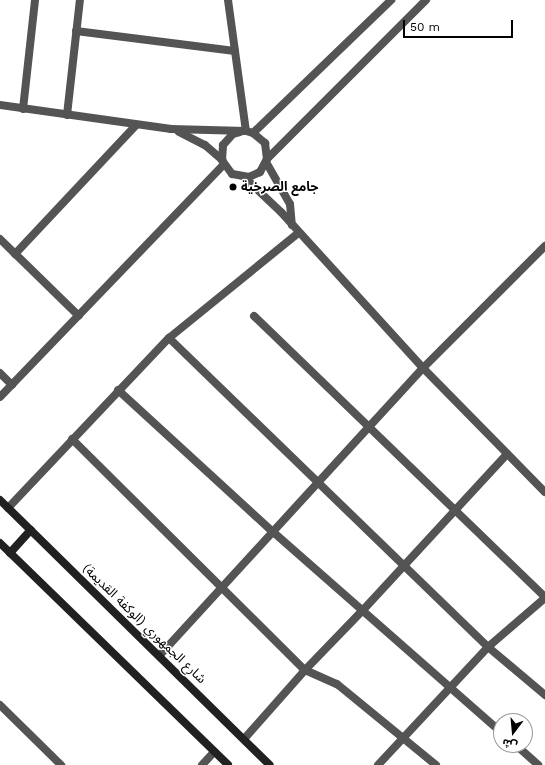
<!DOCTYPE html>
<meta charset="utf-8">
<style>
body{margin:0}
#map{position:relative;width:545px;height:765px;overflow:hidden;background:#fff;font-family:"Work Sans","Noto Sans Arabic",sans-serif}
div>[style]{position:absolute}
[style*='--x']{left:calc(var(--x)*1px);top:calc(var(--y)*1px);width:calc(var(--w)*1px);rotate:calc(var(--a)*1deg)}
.minor>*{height:8px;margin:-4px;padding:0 4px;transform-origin:4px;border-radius:4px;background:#545454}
.tertiary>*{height:8px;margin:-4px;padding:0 4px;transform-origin:4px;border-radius:4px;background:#545454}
.secondary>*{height:8px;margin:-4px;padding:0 4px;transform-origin:4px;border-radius:4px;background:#212121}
.dots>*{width:11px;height:11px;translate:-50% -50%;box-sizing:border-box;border:2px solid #fff;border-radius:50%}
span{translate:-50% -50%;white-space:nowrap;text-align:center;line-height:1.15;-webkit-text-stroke:3px #fff;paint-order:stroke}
.poi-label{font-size:13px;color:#000;font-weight:700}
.left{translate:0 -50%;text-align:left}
.street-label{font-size:13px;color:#000}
.north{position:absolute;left:493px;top:713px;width:40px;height:40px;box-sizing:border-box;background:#fff;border:1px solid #999;border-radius:50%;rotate:196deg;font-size:11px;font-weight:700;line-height:16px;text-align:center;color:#000}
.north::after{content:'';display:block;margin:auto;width:14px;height:18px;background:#000;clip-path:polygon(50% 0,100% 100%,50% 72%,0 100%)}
.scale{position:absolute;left:403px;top:20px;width:110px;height:18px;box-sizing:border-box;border:2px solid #000;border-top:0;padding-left:5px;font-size:12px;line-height:14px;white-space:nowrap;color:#000;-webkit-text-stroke:3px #fff;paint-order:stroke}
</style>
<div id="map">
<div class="minor">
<div style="--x:76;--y:31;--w:160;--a:7.2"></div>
<div style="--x:23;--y:109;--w:110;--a:-83.7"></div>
<div style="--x:67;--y:115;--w:116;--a:-83.6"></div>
<div style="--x:0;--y:239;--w:110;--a:44.3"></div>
<div style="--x:15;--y:254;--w:177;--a:-46.8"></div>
<div style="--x:254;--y:316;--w:405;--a:44"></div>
<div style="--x:169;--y:338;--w:444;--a:44.1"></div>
<div style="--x:488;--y:647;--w:75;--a:40.1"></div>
<div style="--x:0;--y:373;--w:17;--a:45"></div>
<div style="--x:118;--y:390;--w:209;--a:42.5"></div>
<div style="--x:272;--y:531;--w:305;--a:41.3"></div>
<div style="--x:72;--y:439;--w:328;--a:44.8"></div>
<div style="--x:305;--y:670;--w:35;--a:24"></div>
<div style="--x:337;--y:684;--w:128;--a:39.3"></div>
<div style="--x:8;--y:508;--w:234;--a:-46.6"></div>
<div style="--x:169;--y:338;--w:166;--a:-39.1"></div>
<div style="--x:159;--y:656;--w:391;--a:-47.5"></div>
<div style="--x:423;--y:368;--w:173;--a:-45"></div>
<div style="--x:0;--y:705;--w:86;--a:44.5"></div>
<div style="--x:244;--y:739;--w:92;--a:-48.5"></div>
<div style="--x:305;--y:670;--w:85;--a:-46"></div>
<div style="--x:364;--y:609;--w:211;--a:-47.3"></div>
<div style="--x:516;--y:745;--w:30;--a:42"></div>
<div style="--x:202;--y:765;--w:18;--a:-47"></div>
<div style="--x:378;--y:765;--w:161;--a:-47"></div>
<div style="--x:488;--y:647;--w:75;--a:-40.7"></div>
</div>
<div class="tertiary">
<div style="--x:228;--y:0;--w:132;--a:82.2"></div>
<div style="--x:0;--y:105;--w:173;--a:8"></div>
<div style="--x:171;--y:129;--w:75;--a:1.5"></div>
<div style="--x:246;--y:131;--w:7;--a:16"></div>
<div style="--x:253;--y:133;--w:16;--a:40"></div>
<div style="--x:265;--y:143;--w:16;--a:83"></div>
<div style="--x:267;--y:159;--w:15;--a:118"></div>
<div style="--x:260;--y:172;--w:12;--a:156"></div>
<div style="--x:249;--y:177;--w:17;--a:-170"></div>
<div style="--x:232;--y:174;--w:17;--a:-126"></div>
<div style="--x:222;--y:160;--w:15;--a:-86"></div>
<div style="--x:223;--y:145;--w:15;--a:-48"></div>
<div style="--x:233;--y:134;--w:7;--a:-16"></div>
<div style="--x:179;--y:132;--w:29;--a:27"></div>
<div style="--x:205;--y:145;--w:23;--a:41"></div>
<div style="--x:253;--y:133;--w:192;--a:-43.9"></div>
<div style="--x:267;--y:159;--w:225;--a:-45"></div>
<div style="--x:266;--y:162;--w:48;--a:60.3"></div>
<div style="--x:290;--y:204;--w:21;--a:85"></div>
<div style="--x:244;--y:177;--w:51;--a:43.4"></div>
<div style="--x:281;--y:212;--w:211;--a:47.7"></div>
<div style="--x:423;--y:368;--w:174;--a:45.5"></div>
<div style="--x:0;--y:397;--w:323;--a:-46.1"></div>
</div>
<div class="secondary">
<div style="--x:0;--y:500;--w:378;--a:44.5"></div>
<div style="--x:0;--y:543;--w:318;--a:44.2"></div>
<div style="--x:10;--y:553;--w:31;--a:-48"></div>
</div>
<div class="dots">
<div style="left:233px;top:187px;background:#000"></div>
</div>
<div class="poi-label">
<span class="left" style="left:241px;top:187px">جامع الصرخية</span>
</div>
<div class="street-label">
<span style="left:144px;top:624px;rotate:44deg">شارع الجمهوري (الوكفة القديمة)</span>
</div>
<div class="north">ش</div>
<div class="scale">50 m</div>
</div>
